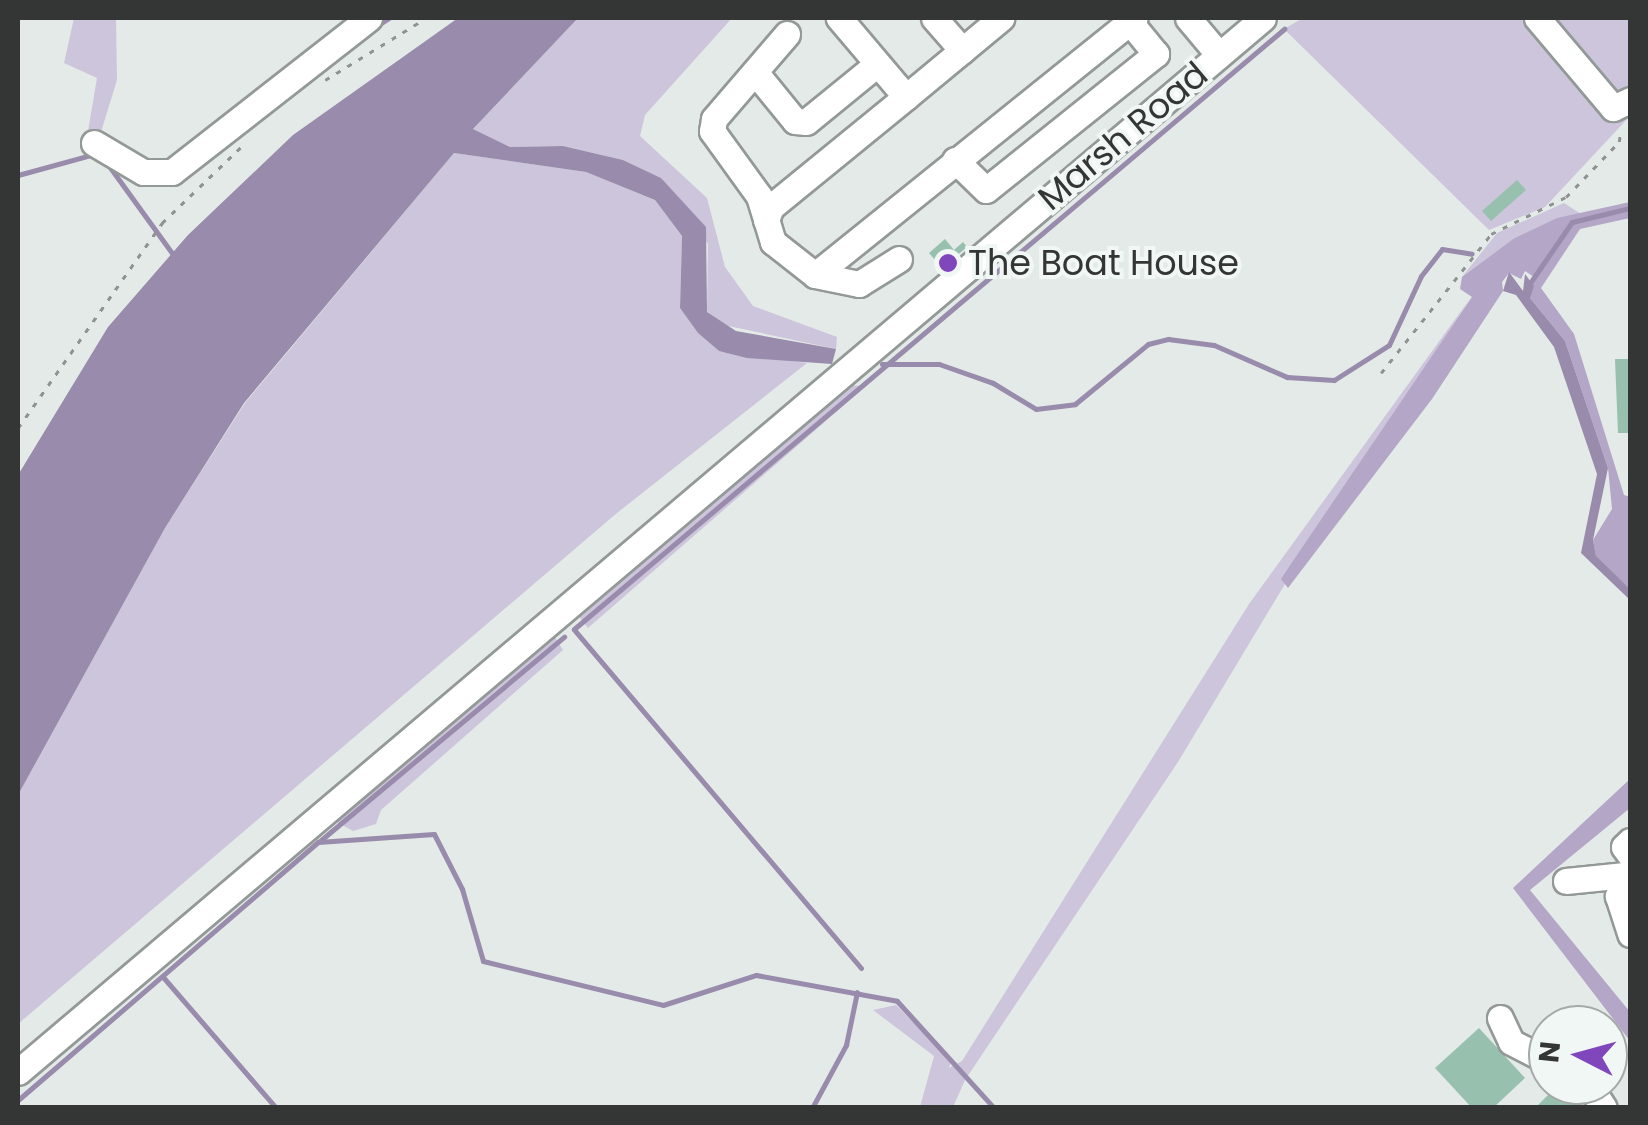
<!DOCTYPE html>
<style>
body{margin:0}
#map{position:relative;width:1648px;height:1125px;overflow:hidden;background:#e4eae7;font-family:Poppins,sans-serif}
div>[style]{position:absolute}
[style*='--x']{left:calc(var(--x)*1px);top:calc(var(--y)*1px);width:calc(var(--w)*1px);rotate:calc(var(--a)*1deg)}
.green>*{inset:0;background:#cdc5db}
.forest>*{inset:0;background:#b3a6c7}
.water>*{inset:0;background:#988bac}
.stream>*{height:5px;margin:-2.5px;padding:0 2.5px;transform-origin:2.5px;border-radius:2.5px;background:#988bac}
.building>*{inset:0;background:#97c0af}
.path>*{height:2.5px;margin-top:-1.25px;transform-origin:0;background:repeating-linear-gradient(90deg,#8e9290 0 5px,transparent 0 13px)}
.roads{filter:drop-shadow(2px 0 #939996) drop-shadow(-2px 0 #939996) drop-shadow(0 2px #939996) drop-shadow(0 -2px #939996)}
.minor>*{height:25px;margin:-12.5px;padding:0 12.5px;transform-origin:12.5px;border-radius:12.5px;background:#fff}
.dots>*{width:28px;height:28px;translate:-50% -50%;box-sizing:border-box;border:5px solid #f1f7f5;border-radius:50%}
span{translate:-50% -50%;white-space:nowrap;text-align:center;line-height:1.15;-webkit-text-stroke:8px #f1f7f5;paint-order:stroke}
.street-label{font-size:35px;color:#343635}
.poi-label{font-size:35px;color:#343635}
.left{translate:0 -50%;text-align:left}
.frame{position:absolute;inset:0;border:20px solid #343635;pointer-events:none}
.north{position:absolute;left:1528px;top:1005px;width:100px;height:100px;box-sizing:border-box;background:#f1f7f5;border:2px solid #a5aaa8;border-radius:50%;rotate:276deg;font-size:28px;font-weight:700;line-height:40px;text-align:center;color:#343635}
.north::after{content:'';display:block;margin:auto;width:35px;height:45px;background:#8046bc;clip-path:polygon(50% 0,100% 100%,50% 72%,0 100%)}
</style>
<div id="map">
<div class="green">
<div style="clip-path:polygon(74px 18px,116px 18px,117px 80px,97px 145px,87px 137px,97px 78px,64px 63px)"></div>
<div style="clip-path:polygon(578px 18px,732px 18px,645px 115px,640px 136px,707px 198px,725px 267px,753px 306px,837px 337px,836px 349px,719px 324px,707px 311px,708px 244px,661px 178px,623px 160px,563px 146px,510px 147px,473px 129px)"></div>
<div style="clip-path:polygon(1303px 18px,1630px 18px,1630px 116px,1545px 207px,1489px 230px,1284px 29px)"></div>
<div style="clip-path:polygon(454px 153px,586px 172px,655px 200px,682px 236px,680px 308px,698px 333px,719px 351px,807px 363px,617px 513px,18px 1024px,18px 795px,165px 528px,245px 403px)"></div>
<div style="clip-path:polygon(1564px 203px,1581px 214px,1513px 239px,1462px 277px,1497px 233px)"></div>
<div style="clip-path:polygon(1472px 296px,1288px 579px,1178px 762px,965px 1080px,953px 1107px,920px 1107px,934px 1056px,873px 1010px,896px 1005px,951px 1061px,949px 1068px,962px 1061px,1249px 604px)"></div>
<div style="clip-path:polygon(843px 385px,866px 386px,588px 628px,577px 614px)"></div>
<div style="clip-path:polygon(553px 634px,563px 650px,381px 810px,376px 824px,353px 831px,337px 822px)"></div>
</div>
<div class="forest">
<div style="clip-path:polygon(1630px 202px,1630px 218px,1580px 229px,1541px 288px,1574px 334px,1624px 495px,1630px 497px,1630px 589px,1596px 557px,1593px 540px,1612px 509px,1608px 468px,1565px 341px,1530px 298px,1534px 277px,1525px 271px,1521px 279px,1509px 273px,1502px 282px,1503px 291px,1432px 399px,1288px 588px,1281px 579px,1295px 558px,1472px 297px,1460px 289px,1462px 277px,1513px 239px,1557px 218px)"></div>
<div style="clip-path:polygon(1630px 779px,1630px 808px,1530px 890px,1630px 1012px,1630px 1041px,1513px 888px)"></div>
</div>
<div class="water">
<div style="clip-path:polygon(458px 18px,578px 18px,473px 129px,510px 147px,563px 146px,623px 160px,661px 178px,706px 227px,707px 312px,736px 331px,836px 349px,832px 364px,747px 358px,719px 351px,698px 333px,680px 308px,682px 236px,655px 200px,586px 172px,454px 153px,244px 403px,165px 528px,18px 795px,18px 475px,108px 327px,188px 235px,293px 135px)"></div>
<div style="clip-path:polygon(1509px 272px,1523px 291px,1525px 274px,1534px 286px,1530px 298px,1565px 341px,1608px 468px,1593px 540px,1596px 556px,1630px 589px,1630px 600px,1581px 553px,1597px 474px,1554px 347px,1516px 295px,1503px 291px)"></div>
</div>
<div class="stream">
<div style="--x:375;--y:27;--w:17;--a:-33"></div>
<div style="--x:109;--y:166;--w:107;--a:54.1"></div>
<div style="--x:18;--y:175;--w:76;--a:-15.3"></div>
<div style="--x:1530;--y:283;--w:74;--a:-55.5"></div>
<div style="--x:1572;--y:222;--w:60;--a:-13.6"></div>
<div style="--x:882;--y:364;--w:57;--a:0"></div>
<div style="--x:939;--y:364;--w:57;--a:19.4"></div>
<div style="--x:993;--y:383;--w:50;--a:31.2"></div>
<div style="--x:1036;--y:409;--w:39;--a:-7"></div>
<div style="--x:1075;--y:404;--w:94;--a:-39.4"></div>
<div style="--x:1148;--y:344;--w:21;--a:-14"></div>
<div style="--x:1168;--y:339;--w:46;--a:7.4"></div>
<div style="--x:1214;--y:345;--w:80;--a:23.7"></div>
<div style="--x:1287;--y:377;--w:47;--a:3.7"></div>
<div style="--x:1334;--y:380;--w:65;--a:-32.5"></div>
<div style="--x:1389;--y:345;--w:76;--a:-65.1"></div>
<div style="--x:1421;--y:276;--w:34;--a:-52"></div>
<div style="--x:1442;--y:249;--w:30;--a:9"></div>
<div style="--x:321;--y:840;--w:317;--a:-39.9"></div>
<div style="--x:861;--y:968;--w:444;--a:-130.3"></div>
<div style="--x:574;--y:629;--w:930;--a:-40.2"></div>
<div style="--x:163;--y:977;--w:173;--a:49.2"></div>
<div style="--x:18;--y:1100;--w:396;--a:-40.7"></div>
<div style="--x:318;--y:842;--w:116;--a:-3.9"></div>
<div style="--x:434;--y:834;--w:62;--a:63"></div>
<div style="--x:462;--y:889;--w:75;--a:73.7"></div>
<div style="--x:483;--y:961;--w:185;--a:13.7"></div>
<div style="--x:663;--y:1005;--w:98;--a:-17.9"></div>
<div style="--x:756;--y:975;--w:143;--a:10.4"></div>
<div style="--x:897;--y:1001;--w:144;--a:47.8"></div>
<div style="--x:812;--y:1108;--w:72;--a:-61.6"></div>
<div style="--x:846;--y:1045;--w:54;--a:-78.3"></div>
</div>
<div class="building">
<div style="clip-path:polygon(1517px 180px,1526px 190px,1491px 221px,1482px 211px)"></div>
<div style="clip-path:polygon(945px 239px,954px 250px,963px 242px,967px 247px,942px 268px,929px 253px)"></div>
<div style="clip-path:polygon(1615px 359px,1630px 359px,1630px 433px,1618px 433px)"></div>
<div style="clip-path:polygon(1479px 1028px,1525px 1078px,1493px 1108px,1472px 1108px,1435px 1068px)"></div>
<div style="clip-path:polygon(1558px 1085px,1572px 1085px,1584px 1108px,1535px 1108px)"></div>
</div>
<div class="path">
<div style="--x:325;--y:80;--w:119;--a:-31.5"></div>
<div style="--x:1381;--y:373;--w:177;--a:-51.6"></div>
<div style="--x:1491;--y:234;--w:84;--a:-26.3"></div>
<div style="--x:1566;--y:197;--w:76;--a:-46.1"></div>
<div style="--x:1619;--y:142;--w:12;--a:-81"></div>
<div style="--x:18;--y:428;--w:251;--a:-54.9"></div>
<div style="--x:162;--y:223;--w:114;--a:-43.9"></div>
</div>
<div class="roads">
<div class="minor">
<div style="--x:934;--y:18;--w:43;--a:48.8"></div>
<div style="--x:1188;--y:18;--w:48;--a:50"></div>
<div style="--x:1537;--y:18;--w:118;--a:49.8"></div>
<div style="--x:1613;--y:108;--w:19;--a:-25"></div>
<div style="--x:787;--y:34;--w:112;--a:130.7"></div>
<div style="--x:714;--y:119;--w:12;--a:99"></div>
<div style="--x:712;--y:131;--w:80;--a:54.1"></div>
<div style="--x:759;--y:196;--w:48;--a:73.1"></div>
<div style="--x:773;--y:242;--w:53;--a:38.2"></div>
<div style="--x:815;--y:275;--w:410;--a:-38.8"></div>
<div style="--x:755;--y:72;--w:63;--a:50.8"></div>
<div style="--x:795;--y:121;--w:11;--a:5"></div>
<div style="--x:806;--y:122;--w:92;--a:-39.2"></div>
<div style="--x:906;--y:97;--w:124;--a:-39.7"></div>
<div style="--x:94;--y:143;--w:57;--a:30.6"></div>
<div style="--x:143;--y:172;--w:29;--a:0"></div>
<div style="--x:172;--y:172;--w:250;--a:-38"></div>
<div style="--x:955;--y:160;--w:43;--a:44.1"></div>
<div style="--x:986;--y:190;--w:218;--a:-38.7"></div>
<div style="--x:1156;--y:54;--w:43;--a:-129.3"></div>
<div style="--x:766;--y:220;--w:14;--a:-69"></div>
<div style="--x:771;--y:207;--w:174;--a:-39.2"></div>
<div style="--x:906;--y:97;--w:104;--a:-130.3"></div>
<div style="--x:815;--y:275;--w:45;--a:11.6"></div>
<div style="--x:859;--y:284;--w:47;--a:-32"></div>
<div style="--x:1630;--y:841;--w:8;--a:135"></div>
<div style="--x:1624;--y:847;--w:10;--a:53"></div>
<div style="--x:1630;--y:871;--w:28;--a:116"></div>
<div style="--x:1618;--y:896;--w:40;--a:72"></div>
<div style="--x:1566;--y:881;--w:59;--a:-5.8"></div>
<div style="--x:1500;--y:1018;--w:26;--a:65"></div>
<div style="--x:1511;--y:1042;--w:42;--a:27.2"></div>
<div style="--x:18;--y:1072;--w:1631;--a:-40.25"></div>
<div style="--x:1589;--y:1085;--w:27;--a:57"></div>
</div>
</div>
<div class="dots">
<div style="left:948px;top:263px;background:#8046bc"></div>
</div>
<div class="street-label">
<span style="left:1123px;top:136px;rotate:-40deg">Marsh Road</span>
</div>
<div class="poi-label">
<span class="left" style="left:968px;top:263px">The Boat House</span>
</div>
<div class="frame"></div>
<div class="north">N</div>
</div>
